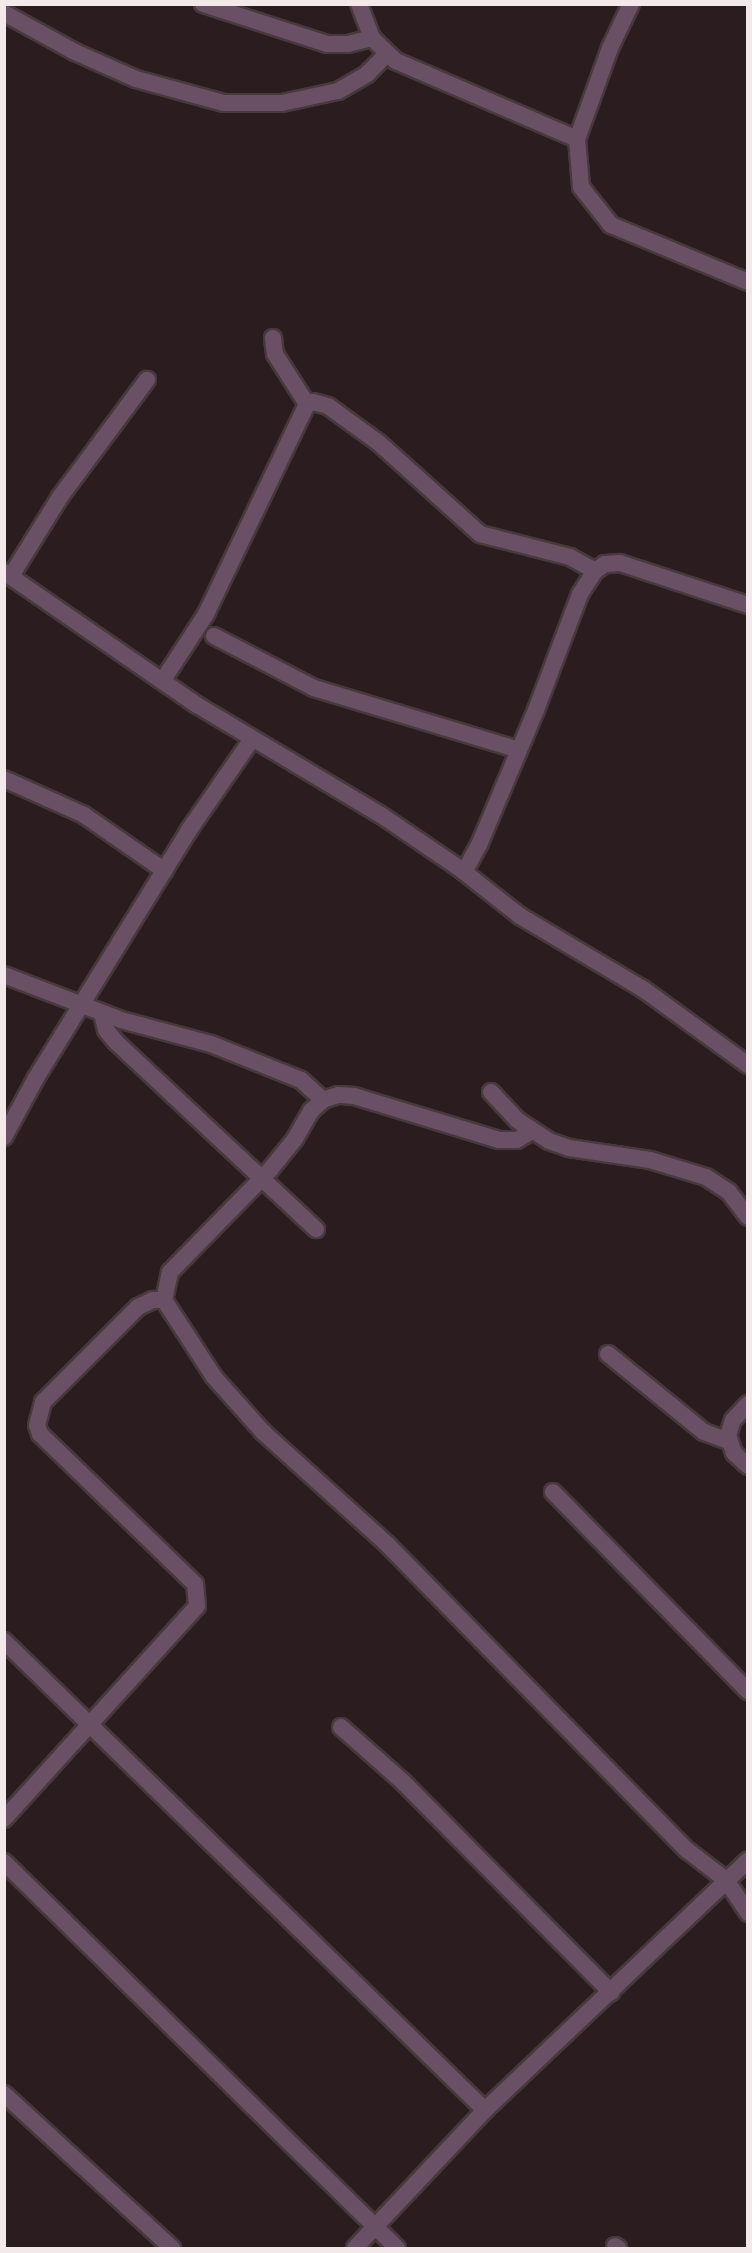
<!DOCTYPE html>
<style>
body{margin:0}
#map{position:relative;width:752px;height:2253px;overflow:hidden;background:#2b1c20;font-family:Lora,serif}
div>[style]{position:absolute}
[style*='--x']{left:calc(var(--x)*1px);top:calc(var(--y)*1px);width:calc(var(--w)*1px);rotate:calc(var(--a)*1deg)}
.roads{filter:drop-shadow(2px 0 #47393c) drop-shadow(-2px 0 #47393c) drop-shadow(0 2px #47393c) drop-shadow(0 -2px #47393c)}
.minor>*{height:16px;margin:-8px;padding:0 8px;transform-origin:8px;border-radius:8px;background:#6a5065}
span{translate:-50% -50%;white-space:nowrap;text-align:center;line-height:1.15;-webkit-text-stroke:6px #0f090a;paint-order:stroke}
.frame{position:absolute;inset:0;border:6px solid #f3e8ea;pointer-events:none}
</style>
<div id="map">
<div class="roads">
<div class="minor">
<div style="--x:203;--y:4;--w:130;--a:17.9"></div>
<div style="--x:327;--y:44;--w:21;--a:0"></div>
<div style="--x:348;--y:44;--w:25;--a:-14"></div>
<div style="--x:359;--y:4;--w:36;--a:69"></div>
<div style="--x:372;--y:38;--w:33;--a:44"></div>
<div style="--x:396;--y:61;--w:197;--a:23.3"></div>
<div style="--x:631;--y:4;--w:49;--a:115.5"></div>
<div style="--x:610;--y:48;--w:97;--a:109.9"></div>
<div style="--x:577;--y:139;--w:48;--a:85.2"></div>
<div style="--x:581;--y:187;--w:48;--a:51.7"></div>
<div style="--x:611;--y:225;--w:148;--a:22.6"></div>
<div style="--x:4;--y:13;--w:81;--a:28.8"></div>
<div style="--x:75;--y:52;--w:67;--a:23.9"></div>
<div style="--x:136;--y:79;--w:91;--a:15.3"></div>
<div style="--x:224;--y:103;--w:58;--a:0"></div>
<div style="--x:282;--y:103;--w:57;--a:-12.1"></div>
<div style="--x:338;--y:91;--w:34;--a:-30"></div>
<div style="--x:367;--y:74;--w:28;--a:-45"></div>
<div style="--x:273;--y:338;--w:16;--a:83"></div>
<div style="--x:275;--y:354;--w:59;--a:57.4"></div>
<div style="--x:4;--y:572;--w:234;--a:34.6"></div>
<div style="--x:197;--y:705;--w:214;--a:30.9"></div>
<div style="--x:381;--y:815;--w:94;--a:34.2"></div>
<div style="--x:459;--y:868;--w:78;--a:38.2"></div>
<div style="--x:520;--y:916;--w:143;--a:30.7"></div>
<div style="--x:643;--y:989;--w:130;--a:35.9"></div>
<div style="--x:11;--y:576;--w:93;--a:-58.2"></div>
<div style="--x:60;--y:497;--w:146;--a:-53.4"></div>
<div style="--x:214;--y:636;--w:113;--a:27.5"></div>
<div style="--x:314;--y:688;--w:214;--a:16.8"></div>
<div style="--x:163;--y:680;--w:79;--a:-56.9"></div>
<div style="--x:206;--y:614;--w:233;--a:-64.3"></div>
<div style="--x:307;--y:404;--w:6;--a:-18"></div>
<div style="--x:313;--y:402;--w:16;--a:15"></div>
<div style="--x:328;--y:406;--w:63;--a:36"></div>
<div style="--x:379;--y:443;--w:136;--a:42"></div>
<div style="--x:480;--y:534;--w:93;--a:14.3"></div>
<div style="--x:570;--y:557;--w:29;--a:29"></div>
<div style="--x:4;--y:779;--w:88;--a:24.2"></div>
<div style="--x:84;--y:815;--w:98;--a:34.7"></div>
<div style="--x:464;--y:872;--w:31;--a:-61"></div>
<div style="--x:479;--y:845;--w:147;--a:-67.1"></div>
<div style="--x:536;--y:710;--w:124;--a:-69.2"></div>
<div style="--x:580;--y:594;--w:27;--a:-57"></div>
<div style="--x:595;--y:571;--w:12;--a:-35"></div>
<div style="--x:605;--y:564;--w:15;--a:-4"></div>
<div style="--x:620;--y:563;--w:135;--a:18.2"></div>
<div style="--x:4;--y:975;--w:125;--a:21"></div>
<div style="--x:121;--y:1020;--w:93;--a:14.9"></div>
<div style="--x:211;--y:1044;--w:97;--a:21.8"></div>
<div style="--x:301;--y:1080;--w:30;--a:42"></div>
<div style="--x:102;--y:1013;--w:17;--a:77"></div>
<div style="--x:106;--y:1030;--w:16;--a:50"></div>
<div style="--x:116;--y:1042;--w:274;--a:43.1"></div>
<div style="--x:491;--y:1092;--w:38;--a:47"></div>
<div style="--x:517;--y:1120;--w:38;--a:33"></div>
<div style="--x:549;--y:1141;--w:21;--a:19"></div>
<div style="--x:569;--y:1148;--w:82;--a:8.4"></div>
<div style="--x:650;--y:1160;--w:59;--a:16.9"></div>
<div style="--x:706;--y:1177;--w:27;--a:33"></div>
<div style="--x:729;--y:1192;--w:31;--a:53"></div>
<div style="--x:532;--y:1131;--w:17;--a:149"></div>
<div style="--x:517;--y:1140;--w:18;--a:180"></div>
<div style="--x:499;--y:1140;--w:152;--a:-163.1"></div>
<div style="--x:354;--y:1096;--w:16;--a:-176"></div>
<div style="--x:338;--y:1095;--w:16;--a:162"></div>
<div style="--x:323;--y:1100;--w:16;--a:137"></div>
<div style="--x:311;--y:1111;--w:32;--a:120"></div>
<div style="--x:295;--y:1139;--w:40;--a:129"></div>
<div style="--x:270;--y:1170;--w:143;--a:134.4"></div>
<div style="--x:170;--y:1272;--w:29;--a:102"></div>
<div style="--x:164;--y:1300;--w:92;--a:57"></div>
<div style="--x:214;--y:1377;--w:74;--a:48.3"></div>
<div style="--x:263;--y:1432;--w:167;--a:42.1"></div>
<div style="--x:387;--y:1544;--w:429;--a:45.6"></div>
<div style="--x:687;--y:1850;--w:49;--a:37.6"></div>
<div style="--x:726;--y:1880;--w:40;--a:56"></div>
<div style="--x:4;--y:1137;--w:67;--a:-61.5"></div>
<div style="--x:36;--y:1078;--w:291;--a:-58.3"></div>
<div style="--x:189;--y:830;--w:111;--a:-55.3"></div>
<div style="--x:608;--y:1354;--w:124;--a:39.1"></div>
<div style="--x:704;--y:1432;--w:27;--a:20"></div>
<div style="--x:748;--y:1404;--w:22;--a:133"></div>
<div style="--x:733;--y:1420;--w:16;--a:108"></div>
<div style="--x:728;--y:1435;--w:19;--a:72"></div>
<div style="--x:734;--y:1453;--w:19;--a:43"></div>
<div style="--x:553;--y:1492;--w:279;--a:45.6"></div>
<div style="--x:4;--y:1641;--w:672;--a:44.28"></div>
<div style="--x:341;--y:1727;--w:83;--a:41.6"></div>
<div style="--x:403;--y:1782;--w:296;--a:45.3"></div>
<div style="--x:4;--y:1819;--w:287;--a:-47.8"></div>
<div style="--x:197;--y:1606;--w:22;--a:-95"></div>
<div style="--x:195;--y:1584;--w:216;--a:-135.9"></div>
<div style="--x:40;--y:1434;--w:9;--a:-108"></div>
<div style="--x:37;--y:1425;--w:24;--a:-75"></div>
<div style="--x:43;--y:1402;--w:134;--a:-45"></div>
<div style="--x:138;--y:1307;--w:17;--a:-25"></div>
<div style="--x:153;--y:1300;--w:11;--a:0"></div>
<div style="--x:4;--y:1862;--w:551;--a:44.49"></div>
<div style="--x:4;--y:2094;--w:228;--a:42.5"></div>
<div style="--x:615;--y:2246;--w:4;--a:34"></div>
<div style="--x:355;--y:2248;--w:190;--a:-46.7"></div>
<div style="--x:485;--y:2110;--w:363;--a:-43.5"></div>
</div>
</div>
<div class="frame"></div>
</div>
